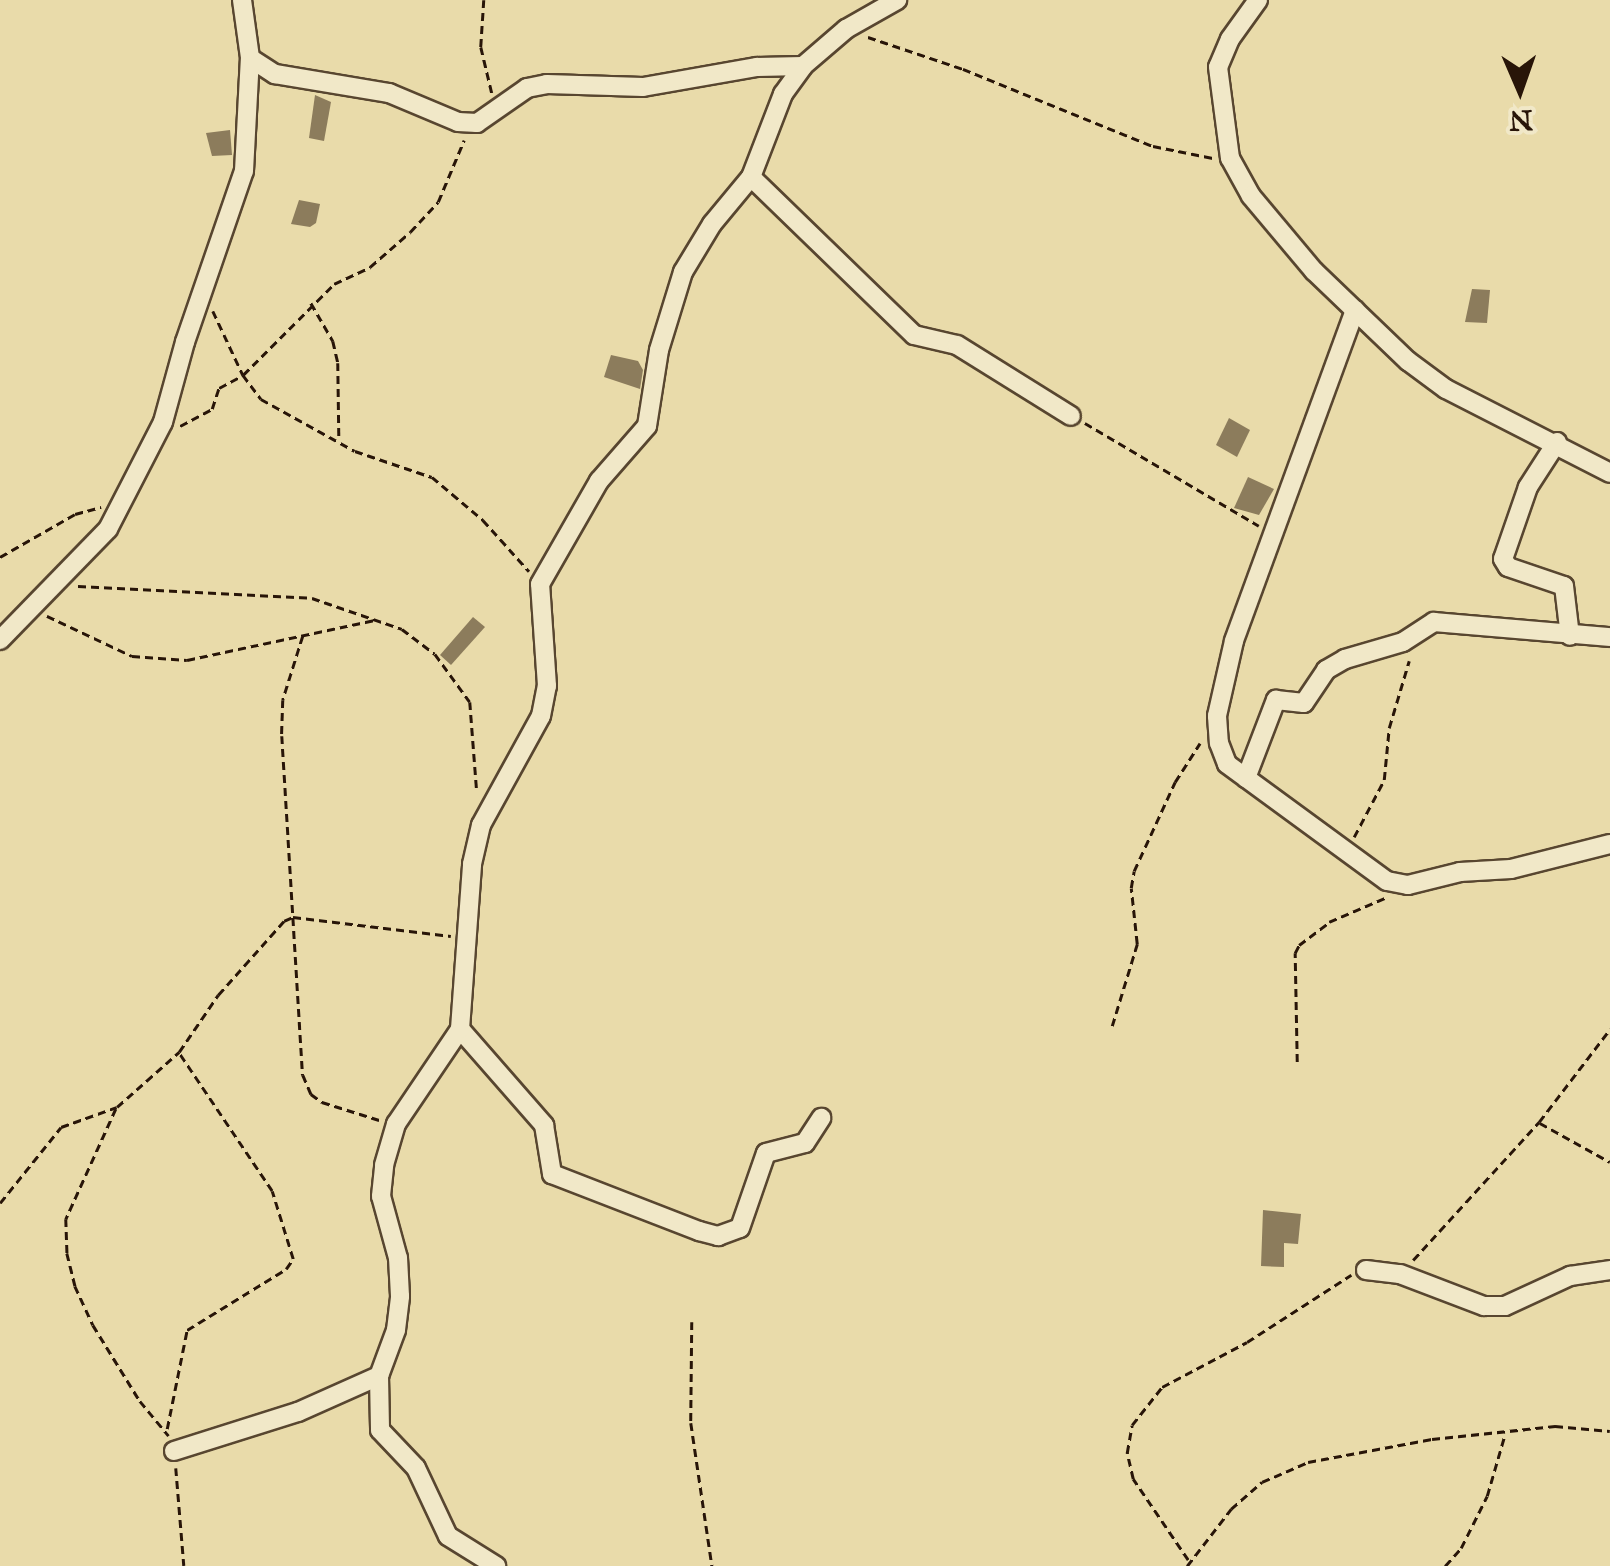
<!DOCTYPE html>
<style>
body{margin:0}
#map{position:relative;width:1610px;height:1566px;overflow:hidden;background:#e9dbaa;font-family:"IM FELL Great Primer",serif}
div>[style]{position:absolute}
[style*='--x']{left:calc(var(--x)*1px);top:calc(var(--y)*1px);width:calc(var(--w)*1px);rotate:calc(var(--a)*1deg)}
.building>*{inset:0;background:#8c7c5c}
.path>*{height:2.5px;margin-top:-1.25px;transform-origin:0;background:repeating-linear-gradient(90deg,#281508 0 8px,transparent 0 13px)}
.roads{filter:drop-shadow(2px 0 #584630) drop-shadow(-2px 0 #584630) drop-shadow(0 2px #584630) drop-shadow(0 -2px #584630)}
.minor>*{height:18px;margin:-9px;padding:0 9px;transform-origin:9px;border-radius:9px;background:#f1e8c8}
span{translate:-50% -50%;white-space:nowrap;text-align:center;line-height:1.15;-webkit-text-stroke:10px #f1e8c8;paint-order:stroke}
.north{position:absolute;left:1470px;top:40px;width:100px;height:100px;-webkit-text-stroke:8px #f1e8c8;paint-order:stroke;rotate:178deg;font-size:28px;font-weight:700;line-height:40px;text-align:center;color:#281508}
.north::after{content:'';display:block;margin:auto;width:35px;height:45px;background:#281508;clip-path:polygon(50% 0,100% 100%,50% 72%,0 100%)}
</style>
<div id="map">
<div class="building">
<div style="clip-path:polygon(315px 95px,331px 102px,324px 141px,309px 138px)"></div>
<div style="clip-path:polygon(230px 130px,232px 155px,212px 156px,206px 133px)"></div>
<div style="clip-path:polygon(299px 200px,320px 204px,316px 223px,310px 227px,291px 224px)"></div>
<div style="clip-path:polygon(1472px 289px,1490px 290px,1487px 323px,1465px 322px)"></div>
<div style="clip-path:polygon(611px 355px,638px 361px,643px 370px,640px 389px,604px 377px)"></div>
<div style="clip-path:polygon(1229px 418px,1250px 430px,1237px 457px,1216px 445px)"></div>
<div style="clip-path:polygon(1248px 477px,1274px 489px,1259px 515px,1234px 508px)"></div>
<div style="clip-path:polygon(473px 617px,485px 627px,451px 665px,440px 655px)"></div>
<div style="clip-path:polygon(1263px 1210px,1301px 1214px,1298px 1244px,1284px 1243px,1284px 1267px,1261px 1266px)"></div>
</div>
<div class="path">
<div style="--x:484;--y:0;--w:47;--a:93.7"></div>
<div style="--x:481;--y:47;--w:47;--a:76.6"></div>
<div style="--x:868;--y:37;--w:100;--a:18.6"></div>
<div style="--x:963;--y:69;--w:205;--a:22.1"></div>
<div style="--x:1153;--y:146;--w:61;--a:11.3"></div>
<div style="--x:311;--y:303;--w:44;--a:59.9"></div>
<div style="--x:333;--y:341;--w:23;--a:77"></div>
<div style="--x:338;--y:363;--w:75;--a:89.2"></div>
<div style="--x:213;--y:311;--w:71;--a:64.9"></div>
<div style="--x:243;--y:375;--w:30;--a:53"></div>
<div style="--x:261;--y:399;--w:107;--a:29"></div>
<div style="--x:355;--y:451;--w:81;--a:18.7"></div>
<div style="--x:432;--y:477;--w:67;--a:40.1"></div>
<div style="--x:483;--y:520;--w:69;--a:48"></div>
<div style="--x:1085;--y:423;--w:202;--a:30.6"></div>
<div style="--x:180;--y:426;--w:36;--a:-28"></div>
<div style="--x:212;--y:409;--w:22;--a:-72"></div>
<div style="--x:219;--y:388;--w:27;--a:-28"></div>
<div style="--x:243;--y:375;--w:129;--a:-45"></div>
<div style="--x:334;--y:284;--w:40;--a:-25"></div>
<div style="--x:370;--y:267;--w:53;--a:-41.2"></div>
<div style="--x:410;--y:232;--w:41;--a:-47"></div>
<div style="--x:438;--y:202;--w:67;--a:-67.2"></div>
<div style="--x:0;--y:557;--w:86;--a:-29.8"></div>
<div style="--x:75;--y:514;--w:27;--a:-15"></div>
<div style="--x:78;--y:586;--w:234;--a:2.9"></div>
<div style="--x:312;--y:598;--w:95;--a:19"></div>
<div style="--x:402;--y:629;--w:41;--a:37.1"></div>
<div style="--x:435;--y:654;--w:59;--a:53.9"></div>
<div style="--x:470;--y:702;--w:91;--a:85.6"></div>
<div style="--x:47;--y:616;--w:94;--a:25.2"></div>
<div style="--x:132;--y:656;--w:55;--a:4.2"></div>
<div style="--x:187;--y:660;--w:192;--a:-12"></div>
<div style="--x:303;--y:636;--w:67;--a:107.4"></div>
<div style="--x:283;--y:700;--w:36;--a:92"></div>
<div style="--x:282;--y:736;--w:340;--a:86.5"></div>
<div style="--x:303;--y:1075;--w:21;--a:67"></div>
<div style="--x:311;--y:1094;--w:14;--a:36"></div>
<div style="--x:322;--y:1102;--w:60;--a:17.5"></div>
<div style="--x:1354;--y:837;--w:64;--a:-62.2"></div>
<div style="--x:1384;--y:780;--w:52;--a:-84.5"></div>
<div style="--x:1389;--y:728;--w:70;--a:-73.4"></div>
<div style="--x:1112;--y:1026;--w:86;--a:-73"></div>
<div style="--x:1137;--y:944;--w:56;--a:-96.1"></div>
<div style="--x:1131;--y:888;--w:17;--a:-80"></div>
<div style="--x:1134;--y:871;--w:98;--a:-65.3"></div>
<div style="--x:1175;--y:782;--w:46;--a:-57.3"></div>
<div style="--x:1297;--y:1062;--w:109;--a:-91.1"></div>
<div style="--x:1295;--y:953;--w:9;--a:-63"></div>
<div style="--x:1299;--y:945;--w:38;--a:-37"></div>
<div style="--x:1329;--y:922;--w:61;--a:-23.2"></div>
<div style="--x:116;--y:1109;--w:121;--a:114.4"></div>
<div style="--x:66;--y:1219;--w:34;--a:88"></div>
<div style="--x:67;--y:1253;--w:34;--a:76"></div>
<div style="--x:75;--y:1286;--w:43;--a:65.2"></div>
<div style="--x:93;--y:1325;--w:89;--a:58.3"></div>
<div style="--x:140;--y:1401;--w:45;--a:50.4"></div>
<div style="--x:1540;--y:1123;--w:80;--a:29.1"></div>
<div style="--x:0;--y:1203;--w:97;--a:-51.2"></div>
<div style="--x:61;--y:1127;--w:59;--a:-19.7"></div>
<div style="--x:117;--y:1107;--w:83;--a:-41.6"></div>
<div style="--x:179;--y:1052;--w:69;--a:-55.6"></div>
<div style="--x:218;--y:995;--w:99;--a:-48.3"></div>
<div style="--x:284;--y:921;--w:10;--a:-24"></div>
<div style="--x:293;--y:917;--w:159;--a:6.9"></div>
<div style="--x:1413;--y:1260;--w:187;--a:-47.6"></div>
<div style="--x:1539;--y:1122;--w:117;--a:-52.6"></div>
<div style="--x:692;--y:1322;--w:101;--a:90.6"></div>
<div style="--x:691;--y:1423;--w:145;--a:81.6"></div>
<div style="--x:167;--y:1429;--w:101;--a:-78.6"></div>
<div style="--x:187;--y:1330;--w:116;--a:-31.6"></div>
<div style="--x:286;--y:1269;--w:12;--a:-55"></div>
<div style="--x:293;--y:1259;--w:71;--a:-107.2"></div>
<div style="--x:272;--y:1191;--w:166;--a:-124"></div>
<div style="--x:176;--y:1468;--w:98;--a:85.3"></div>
<div style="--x:1188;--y:1560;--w:98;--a:-124.2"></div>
<div style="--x:1133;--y:1479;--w:27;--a:-103"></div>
<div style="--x:1127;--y:1453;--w:28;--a:-80"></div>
<div style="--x:1132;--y:1425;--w:48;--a:-51.7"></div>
<div style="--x:1162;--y:1387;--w:96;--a:-27.9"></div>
<div style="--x:1247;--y:1342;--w:124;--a:-32.8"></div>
<div style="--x:1187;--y:1566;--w:72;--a:-52.3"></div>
<div style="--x:1231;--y:1509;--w:41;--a:-41.1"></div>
<div style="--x:1262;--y:1482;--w:50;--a:-23.5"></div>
<div style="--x:1308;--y:1462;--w:126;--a:-10.5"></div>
<div style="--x:1432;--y:1439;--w:124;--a:-6"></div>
<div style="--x:1555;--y:1426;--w:55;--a:5.2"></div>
<div style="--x:1445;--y:1566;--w:24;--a:-48"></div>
<div style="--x:1461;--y:1548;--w:58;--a:-63.4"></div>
<div style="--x:1487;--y:1496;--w:65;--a:-73.8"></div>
</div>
<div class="roads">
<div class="minor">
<div style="--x:242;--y:0;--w:59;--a:82.1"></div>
<div style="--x:250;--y:58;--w:30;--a:33"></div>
<div style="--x:275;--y:74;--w:116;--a:9.5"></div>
<div style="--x:389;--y:93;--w:75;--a:22.8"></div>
<div style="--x:458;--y:122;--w:19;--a:3"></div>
<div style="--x:477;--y:123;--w:61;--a:-35"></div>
<div style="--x:527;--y:88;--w:20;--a:-11"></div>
<div style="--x:547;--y:84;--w:96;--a:1.8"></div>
<div style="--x:643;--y:87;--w:116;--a:-10"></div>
<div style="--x:757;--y:67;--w:46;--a:-1.2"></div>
<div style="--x:1258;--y:0;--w:48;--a:125.7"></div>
<div style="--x:1230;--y:39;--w:30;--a:113"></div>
<div style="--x:1218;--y:67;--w:92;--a:82.5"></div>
<div style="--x:1230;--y:158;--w:43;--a:61.1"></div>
<div style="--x:1251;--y:196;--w:98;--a:50"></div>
<div style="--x:1314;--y:271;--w:130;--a:43.8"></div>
<div style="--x:1408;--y:361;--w:47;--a:36.4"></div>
<div style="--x:1446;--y:389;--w:184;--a:27.1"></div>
<div style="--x:751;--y:177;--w:227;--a:44.1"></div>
<div style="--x:914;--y:335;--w:44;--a:13.1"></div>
<div style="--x:957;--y:345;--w:134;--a:31.9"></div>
<div style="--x:1355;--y:310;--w:352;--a:110.1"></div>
<div style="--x:1234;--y:641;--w:77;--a:102.8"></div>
<div style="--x:1217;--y:716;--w:27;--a:86"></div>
<div style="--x:1219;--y:743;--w:22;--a:69"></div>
<div style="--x:1227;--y:764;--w:198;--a:36.2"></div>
<div style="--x:1387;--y:881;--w:21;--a:11"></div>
<div style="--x:1408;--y:885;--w:54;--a:-14"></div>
<div style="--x:1460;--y:872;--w:51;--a:-3.4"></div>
<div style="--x:1511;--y:869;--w:102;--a:-14.2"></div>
<div style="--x:1557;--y:442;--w:54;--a:122.8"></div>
<div style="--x:1528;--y:487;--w:76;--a:109.1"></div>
<div style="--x:1503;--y:559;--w:9;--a:58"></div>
<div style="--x:1508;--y:567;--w:59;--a:18.7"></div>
<div style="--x:1564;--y:586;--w:50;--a:83.2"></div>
<div style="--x:0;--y:640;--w:155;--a:-45.8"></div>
<div style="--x:108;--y:529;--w:120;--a:-62.8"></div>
<div style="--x:163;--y:422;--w:83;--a:-74.6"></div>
<div style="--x:185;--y:342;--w:181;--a:-71"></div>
<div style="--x:244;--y:171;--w:113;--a:-87"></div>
<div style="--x:1246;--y:778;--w:84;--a:-69"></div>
<div style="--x:1276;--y:700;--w:28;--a:6"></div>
<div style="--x:1304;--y:703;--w:40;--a:-56"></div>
<div style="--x:1326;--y:670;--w:22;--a:-30"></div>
<div style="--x:1345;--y:659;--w:60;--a:-16.3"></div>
<div style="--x:1403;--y:642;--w:37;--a:-33"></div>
<div style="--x:1434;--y:622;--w:177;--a:4.9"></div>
<div style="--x:460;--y:1029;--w:128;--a:48.8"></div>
<div style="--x:544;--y:1125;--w:50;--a:80.7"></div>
<div style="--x:552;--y:1174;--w:158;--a:21.2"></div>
<div style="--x:699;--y:1231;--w:20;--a:15"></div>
<div style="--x:718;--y:1236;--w:23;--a:-20"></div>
<div style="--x:740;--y:1228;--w:79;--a:-70.9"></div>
<div style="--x:766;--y:1153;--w:40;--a:-14.4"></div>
<div style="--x:805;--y:1143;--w:30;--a:-57"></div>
<div style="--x:1366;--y:1270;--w:34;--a:7"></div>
<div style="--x:1400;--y:1274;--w:90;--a:20.9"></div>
<div style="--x:1484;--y:1306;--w:21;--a:0"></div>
<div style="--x:1505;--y:1306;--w:72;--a:-24.8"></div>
<div style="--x:1570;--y:1276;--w:40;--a:-8.5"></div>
<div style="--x:379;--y:1376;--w:54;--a:88.9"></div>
<div style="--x:380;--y:1430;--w:52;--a:46.5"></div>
<div style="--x:416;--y:1468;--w:75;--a:64.8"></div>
<div style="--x:448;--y:1536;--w:57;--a:32"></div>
<div style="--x:174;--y:1451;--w:130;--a:-17.5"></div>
<div style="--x:298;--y:1412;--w:89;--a:-24"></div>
<div style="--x:379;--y:1376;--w:49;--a:-69.7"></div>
<div style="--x:396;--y:1330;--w:34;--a:-83"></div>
<div style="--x:400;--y:1296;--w:38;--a:-93"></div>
<div style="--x:398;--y:1258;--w:64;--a:-105.3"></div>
<div style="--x:381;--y:1196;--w:31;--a:-84"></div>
<div style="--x:384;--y:1165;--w:43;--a:-73.7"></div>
<div style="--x:396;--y:1124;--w:115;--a:-56"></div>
<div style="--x:460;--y:1029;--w:165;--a:-85.8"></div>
<div style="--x:472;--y:864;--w:40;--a:-77"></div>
<div style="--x:481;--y:825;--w:124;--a:-61.2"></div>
<div style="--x:541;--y:716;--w:31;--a:-79"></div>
<div style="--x:547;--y:686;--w:102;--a:-93.9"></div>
<div style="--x:540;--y:584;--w:119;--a:-60.2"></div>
<div style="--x:599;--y:481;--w:73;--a:-48.9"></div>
<div style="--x:647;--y:426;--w:77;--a:-81"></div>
<div style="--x:659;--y:350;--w:82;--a:-72.9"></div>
<div style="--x:683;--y:272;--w:56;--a:-58.9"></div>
<div style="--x:712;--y:224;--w:61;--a:-50.3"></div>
<div style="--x:751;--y:177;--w:89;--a:-68.9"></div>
<div style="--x:783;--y:94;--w:34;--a:-54"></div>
<div style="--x:803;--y:66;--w:57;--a:-40.7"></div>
<div style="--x:846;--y:29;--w:59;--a:-29.6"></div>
</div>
</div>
<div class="north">N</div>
</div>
